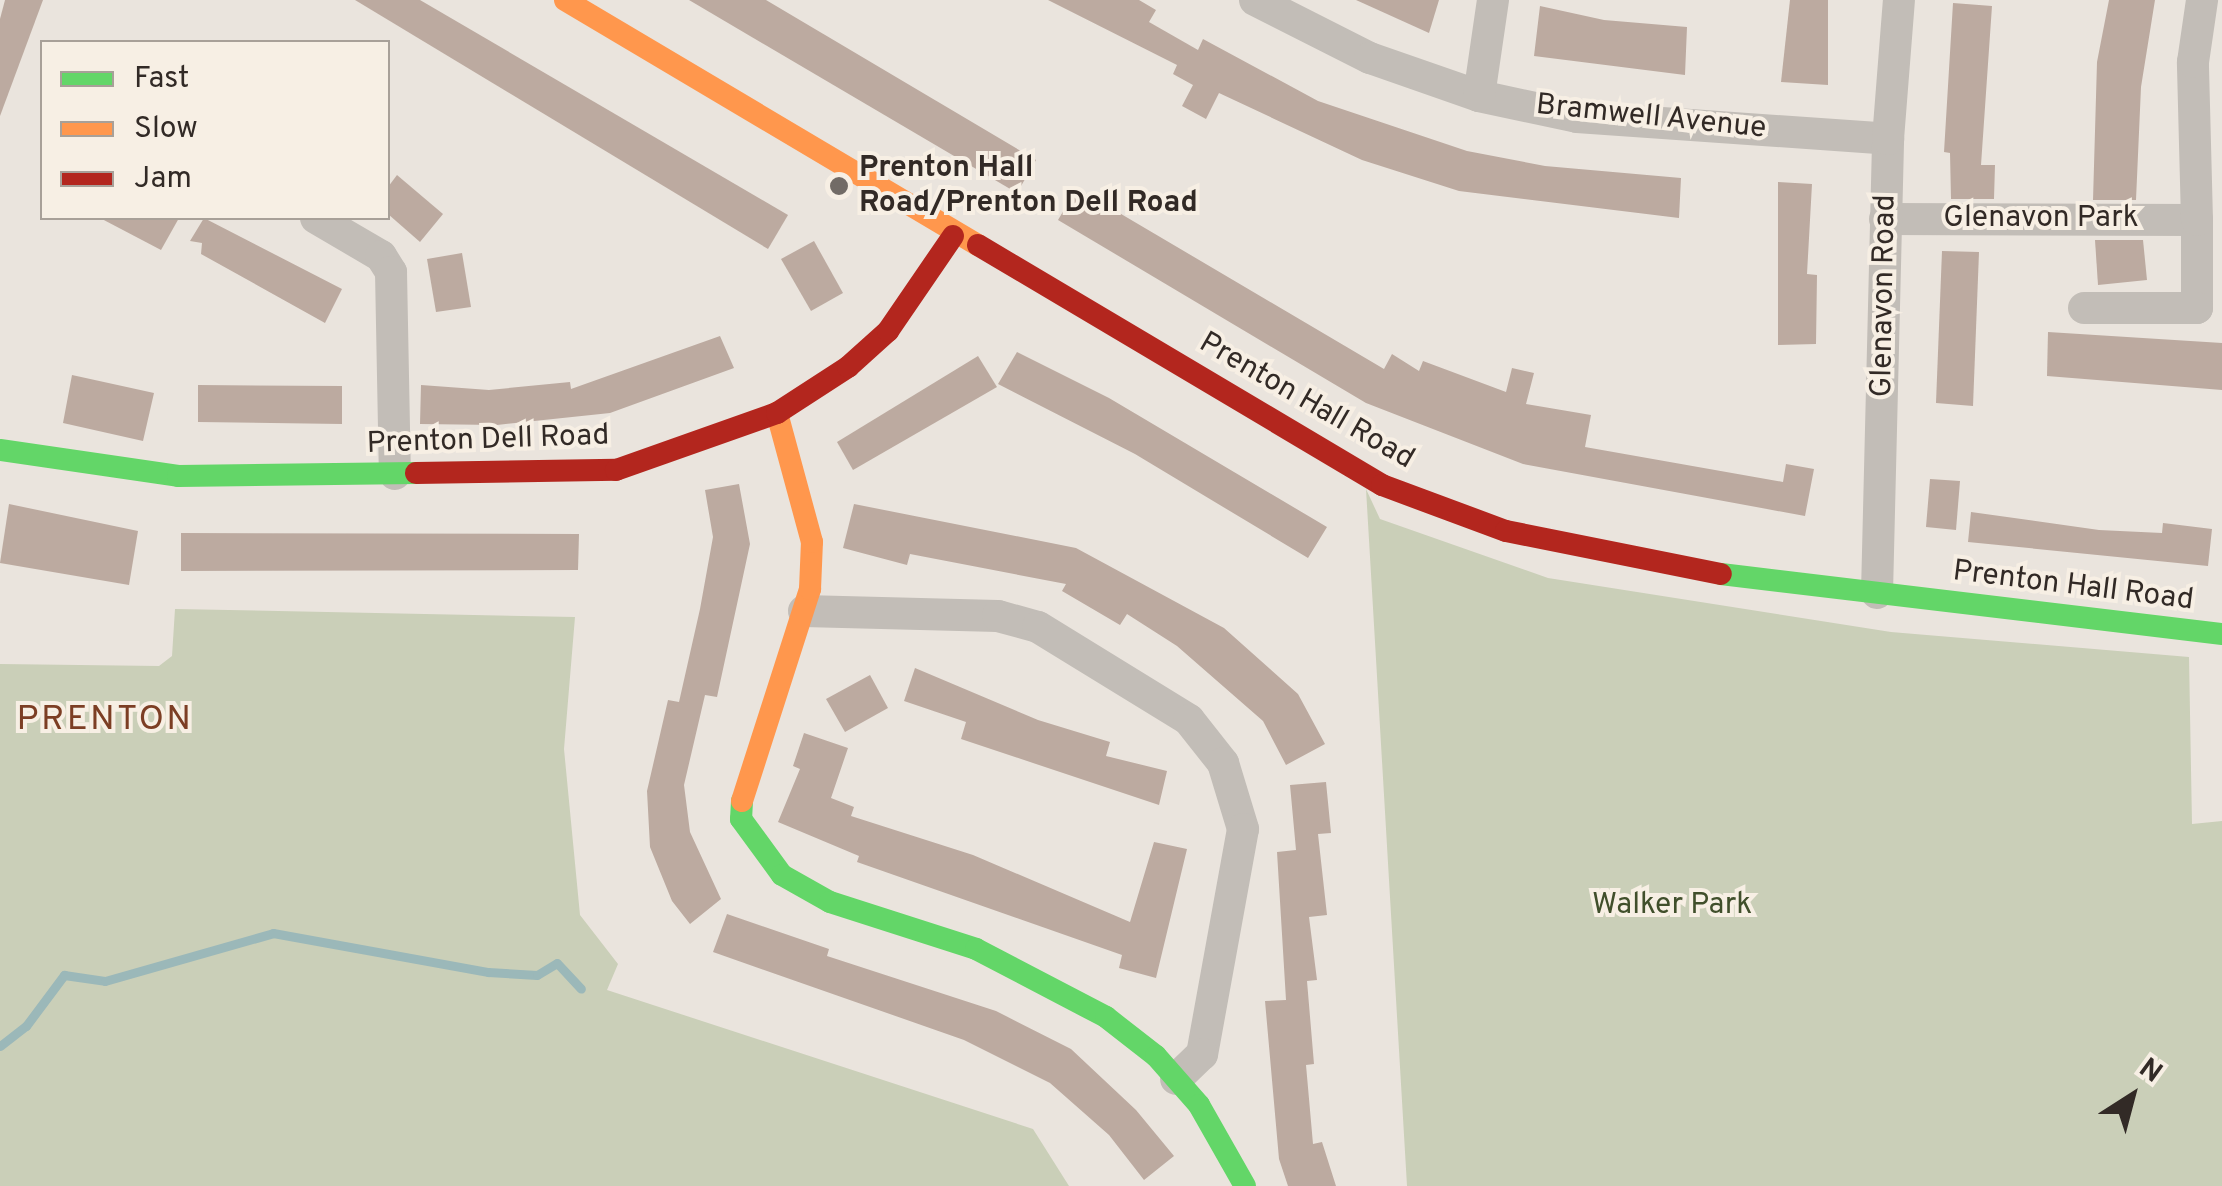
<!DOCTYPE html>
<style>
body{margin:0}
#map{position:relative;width:2222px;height:1186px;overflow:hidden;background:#eae4dd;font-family:Overpass,sans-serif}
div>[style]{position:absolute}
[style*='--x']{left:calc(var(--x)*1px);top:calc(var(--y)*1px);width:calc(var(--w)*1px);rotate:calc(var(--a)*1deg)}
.green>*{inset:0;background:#cacfb8}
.stream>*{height:9px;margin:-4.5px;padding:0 4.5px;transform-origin:4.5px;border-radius:4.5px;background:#9bb8b9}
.building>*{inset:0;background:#bcaaa0}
.street>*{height:32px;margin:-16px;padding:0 16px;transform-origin:16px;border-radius:16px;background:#c2bdb7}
.fast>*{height:22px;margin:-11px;padding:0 11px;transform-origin:11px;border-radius:11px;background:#63d668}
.slow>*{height:22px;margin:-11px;padding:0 11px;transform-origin:11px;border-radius:11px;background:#ff974d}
.jam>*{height:22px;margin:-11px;padding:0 11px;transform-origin:11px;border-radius:11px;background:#b3261e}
.dots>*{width:28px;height:28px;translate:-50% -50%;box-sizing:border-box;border:5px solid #f7efe4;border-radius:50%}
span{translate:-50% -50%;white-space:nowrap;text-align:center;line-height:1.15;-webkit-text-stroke:8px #f7efe4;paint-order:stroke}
.street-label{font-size:30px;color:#322a26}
.poi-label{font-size:30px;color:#322a26;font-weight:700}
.left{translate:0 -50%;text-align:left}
.park-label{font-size:30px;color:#404f2b}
.quarter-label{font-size:35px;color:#7c3e24;letter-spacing:2.5px}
.legend{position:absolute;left:40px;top:40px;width:350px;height:180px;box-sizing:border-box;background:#f7efe4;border:2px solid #a8a098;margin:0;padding:12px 18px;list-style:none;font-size:30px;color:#322a26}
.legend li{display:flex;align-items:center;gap:20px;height:50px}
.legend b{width:50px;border:2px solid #a8a098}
.north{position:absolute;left:2082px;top:1046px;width:100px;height:100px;-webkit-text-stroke:8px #f7efe4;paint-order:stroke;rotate:36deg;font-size:28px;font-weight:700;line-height:40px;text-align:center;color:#322a26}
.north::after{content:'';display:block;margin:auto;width:35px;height:45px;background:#322a26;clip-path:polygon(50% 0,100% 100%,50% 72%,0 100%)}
</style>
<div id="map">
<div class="green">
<div style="clip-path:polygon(1366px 489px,1380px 519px,1548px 578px,1891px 632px,2189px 657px,2192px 824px,2222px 821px,2222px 1186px,1407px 1186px)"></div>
<div style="clip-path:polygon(175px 609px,575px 617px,564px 749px,580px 915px,618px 964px,607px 990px,1033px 1129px,1069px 1186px,0 1186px,0 664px,159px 666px,172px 656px)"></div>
</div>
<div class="stream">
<div style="--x:0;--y:1046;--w:33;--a:-38"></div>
<div style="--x:26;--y:1026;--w:64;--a:-53.3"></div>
<div style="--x:64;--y:975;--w:41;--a:8.3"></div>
<div style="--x:105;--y:981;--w:175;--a:-15.9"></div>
<div style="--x:273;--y:933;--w:219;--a:10.3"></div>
<div style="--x:488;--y:972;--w:49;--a:3.5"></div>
<div style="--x:537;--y:975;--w:23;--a:-31"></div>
<div style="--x:557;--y:963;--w:35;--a:47"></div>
</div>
<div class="building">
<div style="clip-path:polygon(5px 0,43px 0,0 116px,0 19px)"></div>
<div style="clip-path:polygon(355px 0,420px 0,788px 215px,768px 249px)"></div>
<div style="clip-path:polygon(689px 0,766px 0,1036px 160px,1017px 193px)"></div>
<div style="clip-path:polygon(1048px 0,1139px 0,1156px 10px,1149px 22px,1198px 50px,1203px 39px,1318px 101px,1467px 151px,1545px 166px,1681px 178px,1679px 218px,1459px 191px,1362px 160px,1219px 93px,1206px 119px,1182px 106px,1193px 85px,1173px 74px,1177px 65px)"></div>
<div style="clip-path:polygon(1356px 0,1439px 0,1429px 33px)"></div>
<div style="clip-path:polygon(1790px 0,1828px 0,1828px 85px,1781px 82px)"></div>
<div style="clip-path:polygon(2109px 0,2155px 0,2141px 87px,2136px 200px,2093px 200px,2097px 62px)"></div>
<div style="clip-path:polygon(1953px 3px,1992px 6px,1981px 165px,1995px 165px,1994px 199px,1951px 199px,1950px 153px,1944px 152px)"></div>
<div style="clip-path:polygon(1540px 6px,1604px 20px,1687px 27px,1685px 75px,1534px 56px)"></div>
<div style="clip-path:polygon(397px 175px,443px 214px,420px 242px,388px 214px,388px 187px)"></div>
<div style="clip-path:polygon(1778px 182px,1812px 184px,1807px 274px,1817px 275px,1816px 344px,1778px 345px)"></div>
<div style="clip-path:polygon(1077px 188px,1384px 369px,1392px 354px,1419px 371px,1423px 361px,1506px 392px,1512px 368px,1534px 373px,1526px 404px,1591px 415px,1585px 447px,1783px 482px,1786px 464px,1814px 469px,1805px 516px,1523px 464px,1366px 403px,1058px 220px)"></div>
<div style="clip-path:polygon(100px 218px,179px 218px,161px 250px)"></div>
<div style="clip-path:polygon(204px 218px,342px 289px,325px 323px,201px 254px,202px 243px,190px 241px)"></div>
<div style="clip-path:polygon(2095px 240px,2143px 240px,2147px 280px,2098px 285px)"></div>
<div style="clip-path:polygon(814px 241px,843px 293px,811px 311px,781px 259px)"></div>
<div style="clip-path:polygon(1942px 251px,1979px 252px,1973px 406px,1936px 403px)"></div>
<div style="clip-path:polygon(462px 253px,471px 307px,436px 312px,427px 259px)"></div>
<div style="clip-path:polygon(2048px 332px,2222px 343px,2222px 390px,2047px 376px)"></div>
<div style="clip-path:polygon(720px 336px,734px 368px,610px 413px,497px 425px,420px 424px,421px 385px,489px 390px,570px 382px,571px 389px)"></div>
<div style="clip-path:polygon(1017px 352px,1109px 398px,1327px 527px,1308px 558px,1135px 454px,998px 384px)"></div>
<div style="clip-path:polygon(978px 356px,997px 387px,853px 470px,837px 442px)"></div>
<div style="clip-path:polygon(72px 375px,154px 393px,143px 441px,63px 423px)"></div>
<div style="clip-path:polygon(198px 385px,342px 386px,342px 424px,198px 422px)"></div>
<div style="clip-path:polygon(1930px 479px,1960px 481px,1956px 530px,1926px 527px)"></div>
<div style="clip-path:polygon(739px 484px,750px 544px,717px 697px,705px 695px,684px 785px,690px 832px,721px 899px,690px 924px,672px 901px,650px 847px,647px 791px,668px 700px,679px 702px,700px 609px,713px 537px,705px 490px)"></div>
<div style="clip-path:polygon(9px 504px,138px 531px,129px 585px,0 563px)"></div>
<div style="clip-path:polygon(854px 504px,1076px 548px,1224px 628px,1298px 694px,1325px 744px,1286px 765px,1263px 721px,1177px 646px,1127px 614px,1120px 625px,1062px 591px,1066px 584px,910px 554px,907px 565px,843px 548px)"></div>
<div style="clip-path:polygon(1971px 512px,2099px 530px,2162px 533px,2163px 523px,2212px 529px,2208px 566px,1968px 542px)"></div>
<div style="clip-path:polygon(181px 533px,579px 534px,578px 570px,181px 571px)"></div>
<div style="clip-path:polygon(915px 668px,1038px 720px,1110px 742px,1106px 756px,1167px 771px,1159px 805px,961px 739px,966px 722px,904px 701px)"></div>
<div style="clip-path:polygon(870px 675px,888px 708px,845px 732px,826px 699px)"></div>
<div style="clip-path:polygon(804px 733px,848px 748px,831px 798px,854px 807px,851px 816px,973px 855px,1130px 922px,1154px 842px,1187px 849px,1156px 978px,1119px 968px,1122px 955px,857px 862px,859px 856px,778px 822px,800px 769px,793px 766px)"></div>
<div style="clip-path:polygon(1326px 782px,1331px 833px,1318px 834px,1327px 915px,1309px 917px,1317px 980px,1307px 981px,1314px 1064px,1306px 1065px,1313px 1144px,1322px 1142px,1336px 1186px,1288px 1186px,1279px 1159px,1265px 1001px,1286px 1000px,1277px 852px,1296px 850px,1290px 785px)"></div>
<div style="clip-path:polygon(727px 914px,829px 949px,827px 956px,996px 1011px,1071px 1049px,1136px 1110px,1174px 1156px,1144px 1180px,1109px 1135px,1050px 1083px,964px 1040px,713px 952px)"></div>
</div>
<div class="street">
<div style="--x:1255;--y:0;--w:129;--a:26.8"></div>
<div style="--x:1370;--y:58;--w:115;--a:19.2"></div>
<div style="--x:1479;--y:96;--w:100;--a:12.1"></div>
<div style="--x:1577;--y:117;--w:312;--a:4"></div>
<div style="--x:1479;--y:96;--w:97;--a:-81.7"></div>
<div style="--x:316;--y:218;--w:75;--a:30.3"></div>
<div style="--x:381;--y:256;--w:19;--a:58"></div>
<div style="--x:391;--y:272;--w:202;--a:88.9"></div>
<div style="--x:1885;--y:219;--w:312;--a:0.2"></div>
<div style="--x:2197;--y:220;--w:88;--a:90"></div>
<div style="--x:2197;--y:308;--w:113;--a:180"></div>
<div style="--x:2197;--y:220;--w:158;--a:-91.5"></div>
<div style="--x:2193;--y:62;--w:63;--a:-81.7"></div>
<div style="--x:1877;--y:593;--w:454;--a:-88.6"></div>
<div style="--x:1888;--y:139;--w:139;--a:-85.5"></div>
<div style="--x:804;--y:611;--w:194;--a:1.5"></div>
<div style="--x:998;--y:616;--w:41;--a:15.4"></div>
<div style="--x:1038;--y:627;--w:177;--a:31.6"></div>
<div style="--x:1189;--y:720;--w:55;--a:51.7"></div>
<div style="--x:1223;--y:763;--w:69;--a:73.1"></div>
<div style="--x:1243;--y:829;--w:229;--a:100.3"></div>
<div style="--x:1202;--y:1054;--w:36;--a:136"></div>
</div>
<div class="fast">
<div style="--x:0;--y:450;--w:180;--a:8.3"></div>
<div style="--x:178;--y:476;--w:238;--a:-0.7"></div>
<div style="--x:1721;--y:574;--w:505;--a:6.83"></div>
<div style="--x:742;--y:801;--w:18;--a:93"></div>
<div style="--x:741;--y:819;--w:69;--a:53.8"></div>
<div style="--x:782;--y:875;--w:55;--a:29.4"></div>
<div style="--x:830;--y:902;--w:153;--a:17.8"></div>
<div style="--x:976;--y:949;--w:147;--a:27.6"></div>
<div style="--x:1106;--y:1017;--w:63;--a:38"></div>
<div style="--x:1156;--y:1056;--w:65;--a:48.7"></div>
<div style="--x:1199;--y:1105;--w:93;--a:60.4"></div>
</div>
<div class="slow">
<div style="--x:565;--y:0;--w:480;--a:30.7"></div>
<div style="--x:742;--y:801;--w:223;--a:-72.2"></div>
<div style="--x:810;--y:589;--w:47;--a:-87.6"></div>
<div style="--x:812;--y:542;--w:134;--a:-105.2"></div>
</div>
<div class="jam">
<div style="--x:978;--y:245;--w:470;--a:30.7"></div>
<div style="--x:1382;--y:485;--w:132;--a:20.4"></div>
<div style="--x:1506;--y:531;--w:219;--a:11.3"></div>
<div style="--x:416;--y:473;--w:200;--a:-0.9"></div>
<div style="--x:616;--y:470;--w:171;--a:-19.5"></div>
<div style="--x:777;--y:413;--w:85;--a:-32.9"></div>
<div style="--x:848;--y:367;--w:54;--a:-42"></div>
<div style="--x:888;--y:331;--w:115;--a:-55.6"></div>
</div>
<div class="dots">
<div style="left:839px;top:186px;background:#726b66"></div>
</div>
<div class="street-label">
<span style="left:1651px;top:118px;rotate:6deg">Bramwell Avenue</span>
<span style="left:2041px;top:219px">Glenavon Park</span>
<span style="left:1885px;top:296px;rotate:-89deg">Glenavon Road</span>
<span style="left:1306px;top:402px;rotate:30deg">Prenton Hall Road</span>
<span style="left:488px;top:441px;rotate:-2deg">Prenton Dell Road</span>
<span style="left:2073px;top:587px;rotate:7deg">Prenton Hall Road</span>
</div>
<div class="poi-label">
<span class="left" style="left:859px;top:186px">Prenton Hall<br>Road/Prenton Dell Road</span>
</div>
<div class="park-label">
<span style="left:1672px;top:906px">Walker Park</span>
</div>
<div class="quarter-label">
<span style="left:105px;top:720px">PRENTON</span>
</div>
<ul class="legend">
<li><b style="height:12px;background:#63d668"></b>Fast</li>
<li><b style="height:12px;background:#ff974d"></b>Slow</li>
<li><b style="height:12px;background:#b3261e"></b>Jam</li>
</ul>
<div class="north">N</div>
</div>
